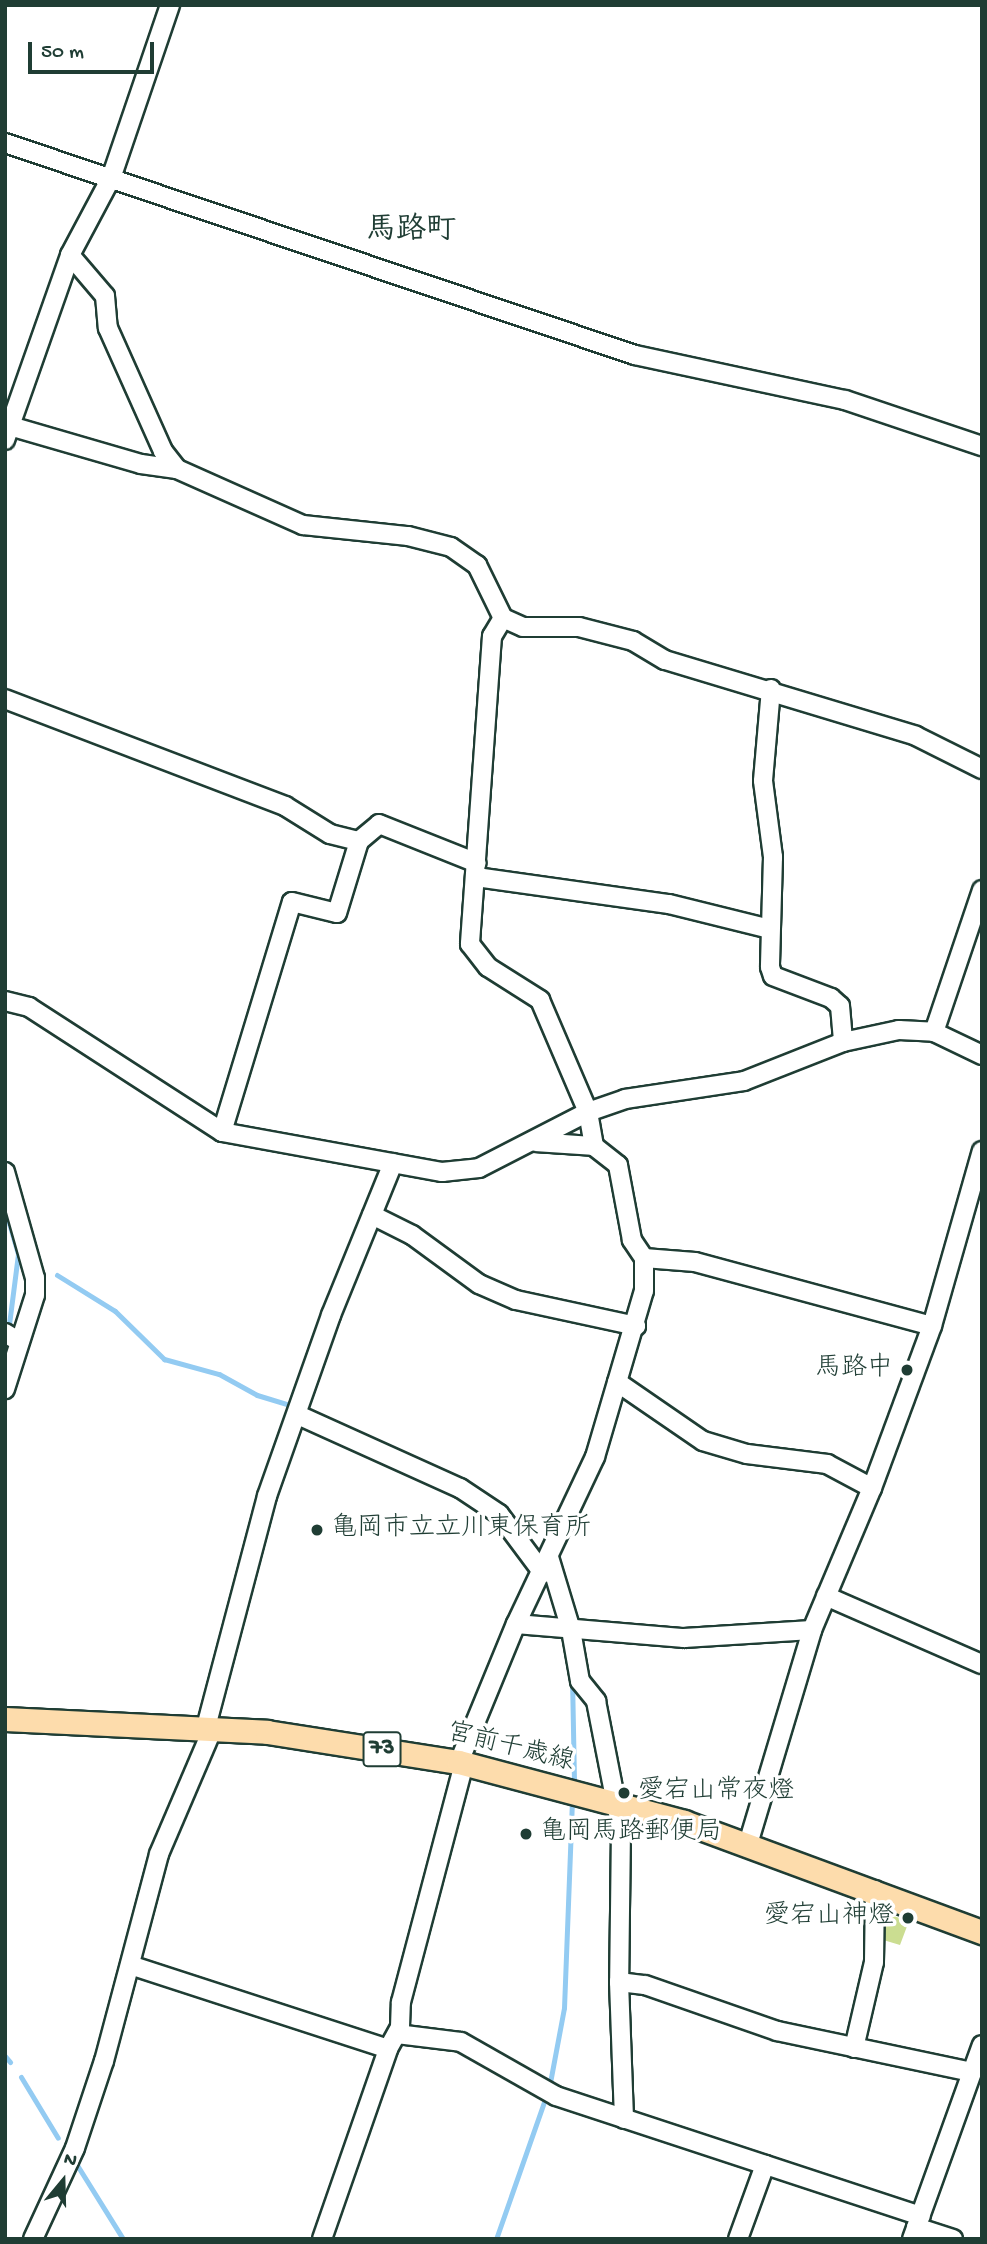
<!DOCTYPE html>
<meta charset="utf-8">
<style>
body{margin:0}
#map{position:relative;width:987px;height:2244px;overflow:hidden;background:#fff;font-family:"Gochi Hand","Klee One",sans-serif}
div>[style]{position:absolute}
[style*='--x']{left:calc(var(--x)*1px);top:calc(var(--y)*1px);width:calc(var(--w)*1px);rotate:calc(var(--a)*1deg)}
.green>*{inset:0;background:#cbdd91}
.stream>*{height:5px;margin:-2.5px;padding:0 2.5px;transform-origin:2.5px;border-radius:2.5px;background:#93cbf2}
.roads{filter:drop-shadow(2px 0 #1f3d34) drop-shadow(-2px 0 #1f3d34) drop-shadow(0 2px #1f3d34) drop-shadow(0 -2px #1f3d34)}
.minor>*{height:18px;margin:-9px;padding:0 9px;transform-origin:9px;border-radius:9px;background:#fff}
.major>*{height:23px;margin:-11.5px;padding:0 11.5px;transform-origin:11.5px;border-radius:11.5px;background:#fddcac}
.dots>*{width:19px;height:19px;translate:-50% -50%;box-sizing:border-box;border:4px solid #fff;border-radius:50%}
span{translate:-50% -50%;white-space:nowrap;text-align:center;line-height:1.15;-webkit-text-stroke:7px #fff;paint-order:stroke}
.shield-label span{padding:2px 5px;background:#fff;border:2px solid;border-radius:5px;-webkit-text-stroke-width:0}
.shield-label{font-size:24px;color:#1f3d34;font-weight:700}
.poi-label{font-size:26px;color:#1f3d34}
.right{translate:-100% -50%;text-align:right}
.left{translate:0 -50%;text-align:left}
.street-label{font-size:26px;color:#1f3d34}
.quarter-label{font-size:30px;color:#1f3d34;font-weight:700}
.frame{position:absolute;inset:0;border:7px solid #1f3d34;pointer-events:none}
.north{position:absolute;left:28px;top:2146px;width:70px;height:70px;-webkit-text-stroke:5px #fff;paint-order:stroke;rotate:19deg;font-size:19px;font-weight:700;line-height:28px;text-align:center;color:#1f3d34}
.north::after{content:'';display:block;margin:auto;width:24px;height:32px;background:#1f3d34;clip-path:polygon(50% 0,100% 100%,50% 72%,0 100%)}
.scale{position:absolute;left:28px;top:42px;width:126px;height:32px;box-sizing:border-box;border:4px solid #1f3d34;border-top:0;padding-left:9px;font-size:21px;line-height:24px;white-space:nowrap;color:#1f3d34;-webkit-text-stroke:5px #fff;paint-order:stroke}
</style>
<div id="map">
<div class="green">
<div style="clip-path:polygon(881px 1912px,909px 1921px,900px 1945px,880px 1939px)"></div>
</div>
<div class="stream">
<div style="--x:5;--y:1209;--w:47;--a:73.9"></div>
<div style="--x:18;--y:1254;--w:71;--a:97.3"></div>
<div style="--x:57;--y:1275;--w:68;--a:31.8"></div>
<div style="--x:115;--y:1311;--w:69;--a:44.4"></div>
<div style="--x:164;--y:1359;--w:57;--a:15.3"></div>
<div style="--x:219;--y:1374;--w:43;--a:28.9"></div>
<div style="--x:257;--y:1395;--w:39;--a:17"></div>
<div style="--x:572;--y:1677;--w:103;--a:88.9"></div>
<div style="--x:5;--y:2056;--w:8;--a:50"></div>
<div style="--x:21;--y:2077;--w:71;--a:58.8"></div>
<div style="--x:77;--y:2165;--w:87;--a:58.1"></div>
<div style="--x:496;--y:2239;--w:160;--a:-70.7"></div>
<div style="--x:549;--y:2088;--w:81;--a:-79.4"></div>
<div style="--x:564;--y:2008;--w:204;--a:-87.8"></div>
</div>
<div class="roads">
<div class="minor">
<div style="--x:170;--y:5;--w:183;--a:108.8"></div>
<div style="--x:111;--y:178;--w:87;--a:118"></div>
<div style="--x:70;--y:255;--w:54;--a:49.5"></div>
<div style="--x:105;--y:296;--w:32;--a:85"></div>
<div style="--x:108;--y:328;--w:135;--a:65.9"></div>
<div style="--x:163;--y:451;--w:23;--a:52"></div>
<div style="--x:5;--y:143;--w:665;--a:18.6"></div>
<div style="--x:635;--y:355;--w:215;--a:12.1"></div>
<div style="--x:845;--y:400;--w:145;--a:18.6"></div>
<div style="--x:10;--y:426;--w:136;--a:16.2"></div>
<div style="--x:141;--y:464;--w:36;--a:8"></div>
<div style="--x:177;--y:469;--w:138;--a:24"></div>
<div style="--x:303;--y:525;--w:106;--a:6"></div>
<div style="--x:408;--y:536;--w:44;--a:14.3"></div>
<div style="--x:451;--y:547;--w:32;--a:35"></div>
<div style="--x:477;--y:565;--w:59;--a:63.9"></div>
<div style="--x:503;--y:618;--w:22;--a:24"></div>
<div style="--x:523;--y:627;--w:56;--a:0"></div>
<div style="--x:579;--y:627;--w:56;--a:14.5"></div>
<div style="--x:633;--y:641;--w:37;--a:31"></div>
<div style="--x:665;--y:660;--w:262;--a:16.8"></div>
<div style="--x:916;--y:736;--w:74;--a:26.6"></div>
<div style="--x:5;--y:440;--w:196;--a:-70.6"></div>
<div style="--x:503;--y:618;--w:21;--a:121"></div>
<div style="--x:492;--y:636;--w:309;--a:94.1"></div>
<div style="--x:470;--y:944;--w:29;--a:52"></div>
<div style="--x:488;--y:967;--w:62;--a:32.4"></div>
<div style="--x:540;--y:1000;--w:122;--a:66.8"></div>
<div style="--x:588;--y:1112;--w:35;--a:80"></div>
<div style="--x:771;--y:689;--w:92;--a:95"></div>
<div style="--x:763;--y:781;--w:77;--a:82.5"></div>
<div style="--x:773;--y:857;--w:110;--a:91.6"></div>
<div style="--x:770;--y:967;--w:9;--a:72"></div>
<div style="--x:773;--y:976;--w:62;--a:20.8"></div>
<div style="--x:831;--y:998;--w:12;--a:42"></div>
<div style="--x:840;--y:1006;--w:36;--a:85"></div>
<div style="--x:5;--y:699;--w:300;--a:20.9"></div>
<div style="--x:285;--y:806;--w:53;--a:31.9"></div>
<div style="--x:330;--y:834;--w:30;--a:14"></div>
<div style="--x:476;--y:877;--w:195;--a:8"></div>
<div style="--x:669;--y:904;--w:104;--a:13.9"></div>
<div style="--x:5;--y:1001;--w:25;--a:14"></div>
<div style="--x:29;--y:1007;--w:230;--a:32.9"></div>
<div style="--x:222;--y:1132;--w:224;--a:10.3"></div>
<div style="--x:442;--y:1172;--w:37;--a:-6"></div>
<div style="--x:479;--y:1168;--w:123;--a:-27.2"></div>
<div style="--x:588;--y:1112;--w:39;--a:-19"></div>
<div style="--x:625;--y:1099;--w:120;--a:-8.6"></div>
<div style="--x:744;--y:1081;--w:106;--a:-21.5"></div>
<div style="--x:843;--y:1042;--w:57;--a:-12.1"></div>
<div style="--x:899;--y:1030;--w:35;--a:3"></div>
<div style="--x:934;--y:1032;--w:53;--a:25.6"></div>
<div style="--x:934;--y:1032;--w:150;--a:-71.3"></div>
<div style="--x:222;--y:1132;--w:240;--a:-73.1"></div>
<div style="--x:292;--y:902;--w:46;--a:13.7"></div>
<div style="--x:337;--y:913;--w:75;--a:-73"></div>
<div style="--x:359;--y:841;--w:26;--a:-40"></div>
<div style="--x:379;--y:824;--w:105;--a:21.7"></div>
<div style="--x:5;--y:1172;--w:110;--a:74.2"></div>
<div style="--x:35;--y:1278;--w:17;--a:90"></div>
<div style="--x:35;--y:1295;--w:99;--a:107.7"></div>
<div style="--x:372;--y:1215;--w:45;--a:26.6"></div>
<div style="--x:412;--y:1235;--w:83;--a:36.2"></div>
<div style="--x:479;--y:1284;--w:40;--a:23.4"></div>
<div style="--x:516;--y:1300;--w:123;--a:12.2"></div>
<div style="--x:644;--y:1258;--w:51;--a:4.5"></div>
<div style="--x:695;--y:1262;--w:245;--a:15.1"></div>
<div style="--x:5;--y:1333;--w:17;--a:31"></div>
<div style="--x:617;--y:1382;--w:104;--a:34.5"></div>
<div style="--x:703;--y:1441;--w:46;--a:16.5"></div>
<div style="--x:747;--y:1454;--w:81;--a:7.1"></div>
<div style="--x:827;--y:1464;--w:51;--a:28.1"></div>
<div style="--x:298;--y:1415;--w:178;--a:24.3"></div>
<div style="--x:460;--y:1488;--w:47;--a:33.7"></div>
<div style="--x:499;--y:1514;--w:74;--a:53.3"></div>
<div style="--x:549;--y:1557;--w:76;--a:73.2"></div>
<div style="--x:571;--y:1630;--w:52;--a:80"></div>
<div style="--x:580;--y:1681;--w:26;--a:51"></div>
<div style="--x:596;--y:1701;--w:130;--a:78.9"></div>
<div style="--x:621;--y:1829;--w:153;--a:90.7"></div>
<div style="--x:619;--y:1982;--w:137;--a:87.9"></div>
<div style="--x:826;--y:1596;--w:170;--a:23.6"></div>
<div style="--x:516;--y:1624;--w:169;--a:4.8"></div>
<div style="--x:684;--y:1638;--w:128;--a:-3.6"></div>
<div style="--x:206;--y:1727;--w:239;--a:-75.2"></div>
<div style="--x:267;--y:1496;--w:192;--a:-70.5"></div>
<div style="--x:331;--y:1315;--w:164;--a:-67.8"></div>
<div style="--x:459;--y:1762;--w:149;--a:-67.6"></div>
<div style="--x:516;--y:1624;--w:185;--a:-64.7"></div>
<div style="--x:595;--y:1457;--w:173;--a:-73.6"></div>
<div style="--x:644;--y:1291;--w:33;--a:-90"></div>
<div style="--x:644;--y:1258;--w:22;--a:-124"></div>
<div style="--x:632;--y:1240;--w:76;--a:-100.6"></div>
<div style="--x:618;--y:1165;--w:31;--a:-142"></div>
<div style="--x:594;--y:1146;--w:58;--a:-176.1"></div>
<div style="--x:748;--y:1844;--w:223;--a:-73.3"></div>
<div style="--x:812;--y:1630;--w:154;--a:-67.1"></div>
<div style="--x:872;--y:1488;--w:173;--a:-69.7"></div>
<div style="--x:932;--y:1326;--w:182;--a:-74.1"></div>
<div style="--x:130;--y:1965;--w:271;--a:18"></div>
<div style="--x:619;--y:1982;--w:26;--a:7"></div>
<div style="--x:645;--y:1985;--w:140;--a:19.2"></div>
<div style="--x:777;--y:2031;--w:199;--a:11.9"></div>
<div style="--x:397;--y:2034;--w:64;--a:7.1"></div>
<div style="--x:461;--y:2042;--w:109;--a:29.6"></div>
<div style="--x:556;--y:2096;--w:384;--a:18.2"></div>
<div style="--x:854;--y:2048;--w:88;--a:-76.9"></div>
<div style="--x:874;--y:1962;--w:72;--a:-89.2"></div>
<div style="--x:916;--y:2227;--w:39;--a:18"></div>
<div style="--x:33;--y:2239;--w:100;--a:-65.2"></div>
<div style="--x:75;--y:2148;--w:92;--a:-71.6"></div>
<div style="--x:104;--y:2061;--w:214;--a:-75.1"></div>
<div style="--x:159;--y:1854;--w:137;--a:-66.8"></div>
<div style="--x:322;--y:2239;--w:201;--a:-70.8"></div>
<div style="--x:388;--y:2049;--w:25;--a:-61"></div>
<div style="--x:400;--y:2027;--w:25;--a:-88"></div>
<div style="--x:401;--y:2002;--w:246;--a:-75.2"></div>
<div style="--x:738;--y:2239;--w:79;--a:-70"></div>
<div style="--x:912;--y:2239;--w:206;--a:-70.2"></div>
</div>
<div class="major">
<div style="--x:5;--y:1719;--w:262;--a:2.8"></div>
<div style="--x:267;--y:1732;--w:194;--a:8.9"></div>
<div style="--x:459;--y:1762;--w:233;--a:14.9"></div>
<div style="--x:684;--y:1822;--w:318;--a:20.3"></div>
</div>
</div>
<div class="dots">
<div style="left:907px;top:1370px;background:#1f3d34"></div>
<div style="left:317px;top:1530px;background:#1f3d34"></div>
<div style="left:624px;top:1793px;background:#1f3d34"></div>
<div style="left:526px;top:1834px;background:#1f3d34"></div>
<div style="left:908px;top:1918px;background:#1f3d34"></div>
</div>
<div class="shield-label">
<span style="left:382px;top:1749px">73</span>
</div>
<div class="poi-label">
<span class="right" style="left:893px;top:1370px">馬路中</span>
<span class="left" style="left:331px;top:1530px">亀岡市立立川東保育所</span>
<span class="left" style="left:638px;top:1793px">愛宕山常夜燈</span>
<span class="left" style="left:540px;top:1834px">亀岡馬路郵便局</span>
<span class="right" style="left:894px;top:1918px">愛宕山神燈</span>
</div>
<div class="street-label">
<span style="left:510px;top:1749px;rotate:14deg">宮前千歳線</span>
</div>
<div class="quarter-label">
<span style="left:411px;top:232px">馬路町</span>
</div>
<div class="frame"></div>
<div class="north">N</div>
<div class="scale">50 m</div>
</div>
